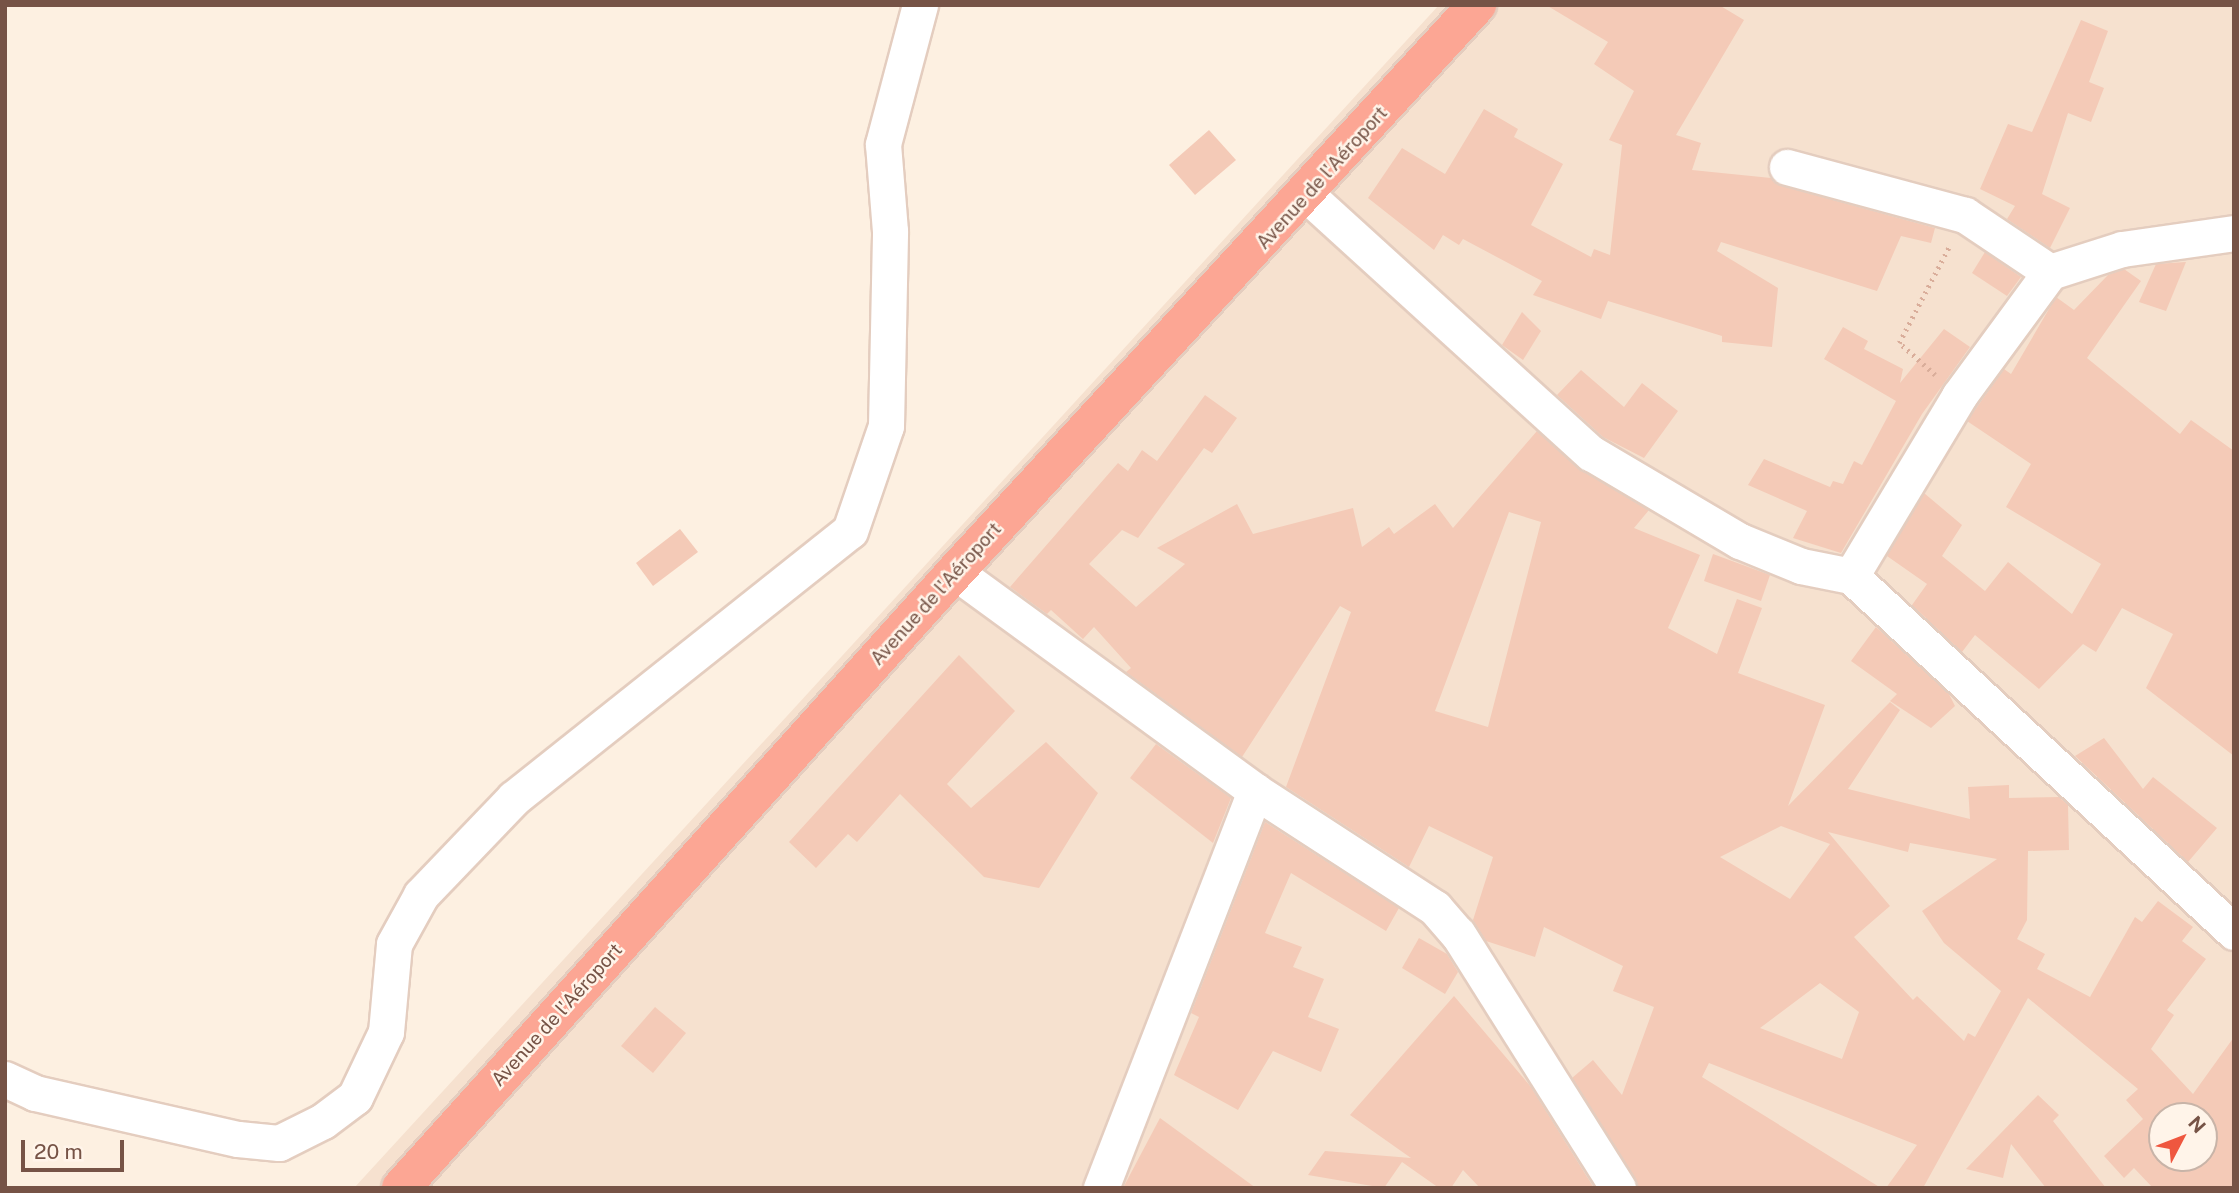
<!DOCTYPE html>
<meta charset="utf-8">
<style>
body{margin:0}
#map{position:relative;width:2239px;height:1193px;overflow:hidden;background:#fdf0e1;font-family:"Public Sans",sans-serif}
div>[style]{position:absolute}
[style*='--x']{left:calc(var(--x)*1px);top:calc(var(--y)*1px);width:calc(var(--w)*1px);rotate:calc(var(--a)*1deg)}
.residential>*{inset:0;background:#f6e1cf}
.building>*{inset:0;background:#f4cab7}
.path>*{height:4.5px;margin-top:-2.25px;transform-origin:0;background:repeating-linear-gradient(90deg,#d9ad9a 0 2px,transparent 0 7px)}
.roads{filter:drop-shadow(2px 0 #e4cdbf) drop-shadow(-2px 0 #e4cdbf) drop-shadow(0 2px #e4cdbf) drop-shadow(0 -2px #e4cdbf)}
.minor>*{height:35px;margin:-17.5px;padding:0 17.5px;transform-origin:17.5px;border-radius:17.5px;background:#fff}
.highway>*{height:38px;margin:-19px;padding:0 19px;transform-origin:19px;border-radius:19px;background:#fca694}
span{translate:-50% -50%;white-space:nowrap;text-align:center;line-height:1.15;-webkit-text-stroke:5px #fff4e9;paint-order:stroke}
.street-label{font-size:19px;color:#765346}
.frame{position:absolute;inset:0;border:7px solid #765346;pointer-events:none}
.north{position:absolute;left:2148px;top:1102px;width:70px;height:70px;box-sizing:border-box;background:#fff4e9;border:2px solid #c8b4a8;border-radius:50%;rotate:48deg;font-size:19px;font-weight:700;line-height:28px;text-align:center;color:#765346}
.north::after{content:'';display:block;margin:auto;width:24px;height:32px;background:#ef573f;clip-path:polygon(50% 0,100% 100%,50% 72%,0 100%)}
.scale{position:absolute;left:21px;top:1140px;width:103px;height:32px;box-sizing:border-box;border:4px solid #765346;border-top:0;padding-left:9px;font-size:21px;line-height:24px;white-space:nowrap;color:#765346;-webkit-text-stroke:5px #fff4e9;paint-order:stroke}
</style>
<div id="map">
<div class="residential">
<div style="clip-path:polygon(evenodd,1439px 5px,2234px 5px,2234px 1188px,354px 1188px,1439px 5px,2162px 1116px,2204px 1116px,2204px 1158px,2162px 1158px,2162px 1116px)"></div>
</div>
<div class="building">
<div style="clip-path:polygon(1546px 5px,1719px 5px,1744px 20px,1676px 135px,1701px 143px,1692px 170px,1771px 178px,1782px 186px,1935px 228px,1931px 243px,1901px 236px,1877px 291px,1721px 242px,1717px 251px,1778px 288px,1772px 347px,1722px 342px,1722px 336px,1608px 301px,1601px 319px,1533px 295px,1542px 281px,1463px 239px,1459px 245px,1443px 235px,1434px 250px,1368px 198px,1402px 148px,1445px 174px,1484px 109px,1518px 129px,1514px 137px,1563px 164px,1531px 225px,1591px 257px,1594px 249px,1610px 255px,1622px 145px,1609px 140px,1634px 91px,1594px 64px,1608px 42px)"></div>
<div style="clip-path:polygon(2081px 20px,2108px 31px,2089px 82px,2104px 88px,2091px 122px,2068px 113px,2042px 194px,2070px 208px,2050px 248px,2007px 219px,2015px 206px,1980px 189px,2008px 124px,2032px 132px)"></div>
<div style="clip-path:polygon(1209px 130px,1236px 160px,1195px 195px,1169px 165px)"></div>
<div style="clip-path:polygon(1985px 252px,2021px 277px,2007px 296px,1972px 273px)"></div>
<div style="clip-path:polygon(2186px 262px,2166px 311px,2139px 302px,2156px 264px)"></div>
<div style="clip-path:polygon(2124px 269px,2141px 281px,2087px 358px,2180px 434px,2191px 420px,2234px 451px,2234px 756px,2146px 688px,2173px 634px,2122px 608px,2096px 652px,2083px 644px,2039px 689px,1975px 635px,1962px 652px,1912px 605px,1927px 584px,1887px 556px,1924px 493px,1962px 525px,1942px 556px,1985px 591px,2008px 562px,2072px 614px,2101px 564px,2006px 507px,2031px 464px,1967px 421px,2004px 369px,2011px 374px,2056px 297px,2074px 310px,2108px 275px)"></div>
<div style="clip-path:polygon(1522px 312px,1541px 331px,1523px 360px,1502px 345px)"></div>
<div style="clip-path:polygon(1843px 327px,1868px 341px,1864px 349px,1903px 369px,1900px 383px,1944px 329px,1970px 347px,1922px 414px,1841px 553px,1793px 538px,1807px 511px,1748px 485px,1764px 459px,1830px 487px,1833px 481px,1843px 484px,1854px 461px,1862px 465px,1896px 401px,1824px 359px)"></div>
<div style="clip-path:polygon(1581px 370px,1624px 407px,1642px 383px,1678px 411px,1644px 458px,1603px 437px,1557px 395px)"></div>
<div style="clip-path:polygon(evenodd,1205px 395px,1237px 418px,1212px 453px,1204px 448px,1138px 538px,1122px 530px,1089px 564px,1136px 607px,1185px 564px,1157px 548px,1237px 504px,1253px 534px,1353px 508px,1362px 547px,1389px 527px,1394px 534px,1435px 504px,1453px 528px,1537px 431px,1581px 470px,1649px 510px,1634px 528px,1700px 555px,1668px 628px,1717px 654px,1737px 599px,1762px 608px,1738px 673px,1825px 705px,1788px 806px,1890px 702px,1900px 710px,1848px 789px,1970px 819px,1968px 787px,2009px 785px,2009px 798px,2059px 797px,2068px 805px,2069px 850px,2028px 851px,2027px 920px,2017px 939px,2045px 954px,2037px 969px,2090px 997px,2135px 917px,2142px 922px,2158px 901px,2193px 927px,2182px 941px,2206px 959px,2167px 1010px,2174px 1015px,2151px 1049px,2193px 1094px,2234px 1037px,2234px 1188px,2153px 1188px,2134px 1168px,2124px 1178px,2104px 1156px,2143px 1119px,2126px 1100px,2138px 1089px,2028px 998px,1923px 1188px,1886px 1188px,1917px 1145px,1709px 1063px,1702px 1077px,1881px 1188px,1638px 1188px,1572px 1078px,1593px 1060px,1622px 1095px,1654px 1007px,1613px 991px,1623px 966px,1544px 927px,1535px 957px,1486px 941px,1473px 920px,1493px 857px,1429px 826px,1409px 867px,1286px 787px,1351px 612px,1340px 606px,1242px 757px,1126px 672px,1131px 668px,1094px 627px,1083px 639px,1051px 610px,1047px 614px,1010px 587px,1118px 463px,1128px 471px,1142px 450px,1157px 461px,1205px 395px,1509px 512px,1541px 522px,1488px 727px,1435px 711px,1509px 512px,1205px 395px,1781px 826px,1830px 844px,1790px 899px,1720px 857px,1781px 826px,1205px 395px,1828px 832px,1908px 852px,1910px 843px,1997px 859px,1922px 911px,1944px 943px,2001px 991px,1975px 1037px,1968px 1033px,1964px 1041px,1917px 996px,1913px 1000px,1854px 937px,1890px 906px,1828px 832px,1205px 395px,1820px 983px,1859px 1012px,1842px 1059px,1760px 1028px,1820px 983px,1205px 395px,2162px 1116px,2204px 1116px,2204px 1158px,2162px 1158px,2162px 1116px)"></div>
<div style="clip-path:polygon(680px 529px,698px 552px,653px 586px,636px 563px)"></div>
<div style="clip-path:polygon(1713px 554px,1770px 575px,1761px 601px,1704px 581px)"></div>
<div style="clip-path:polygon(1876px 627px,1949px 694px,1955px 706px,1931px 728px,1890px 701px,1897px 694px,1851px 661px)"></div>
<div style="clip-path:polygon(959px 655px,1015px 711px,947px 784px,971px 808px,1046px 742px,1098px 793px,1039px 888px,984px 877px,900px 794px,857px 842px,848px 834px,816px 868px,789px 842px)"></div>
<div style="clip-path:polygon(2104px 738px,2143px 789px,2153px 777px,2217px 828px,2188px 862px,2075px 756px)"></div>
<div style="clip-path:polygon(1156px 744px,1231px 798px,1213px 843px,1130px 778px)"></div>
<div style="clip-path:polygon(1265px 822px,1399px 908px,1386px 931px,1291px 873px,1265px 933px,1302px 947px,1293px 967px,1324px 979px,1308px 1017px,1339px 1029px,1321px 1072px,1273px 1051px,1238px 1110px,1174px 1075px,1199px 1017px,1191px 1013px)"></div>
<div style="clip-path:polygon(1419px 938px,1447px 954px,1458px 972px,1445px 994px,1402px 968px)"></div>
<div style="clip-path:polygon(1454px 996px,1531px 1087px,1594px 1188px,1480px 1188px,1463px 1170px,1451px 1188px,1439px 1188px,1402px 1162px,1384px 1188px,1308px 1175px,1325px 1151px,1411px 1158px,1350px 1115px)"></div>
<div style="clip-path:polygon(655px 1007px,686px 1033px,653px 1073px,621px 1046px)"></div>
<div style="clip-path:polygon(2038px 1095px,2059px 1115px,2053px 1121px,2106px 1188px,2046px 1188px,2011px 1144px,2003px 1178px,1966px 1169px)"></div>
<div style="clip-path:polygon(1160px 1118px,1256px 1188px,1123px 1188px)"></div>
</div>
<div class="path">
<div style="--x:1935;--y:375;--w:48;--a:-138.4"></div>
<div style="--x:1899;--y:343;--w:108;--a:-62.5"></div>
</div>
<div class="roads">
<div class="minor">
<div style="--x:1787;--y:167;--w:184;--a:15.1"></div>
<div style="--x:1965;--y:215;--w:102;--a:33.8"></div>
<div style="--x:1307;--y:195;--w:384;--a:42.3"></div>
<div style="--x:1591;--y:453;--w:173;--a:30.6"></div>
<div style="--x:1740;--y:541;--w:66;--a:22.3"></div>
<div style="--x:1801;--y:566;--w:51;--a:11.3"></div>
<div style="--x:1851;--y:576;--w:523;--a:42.91"></div>
<div style="--x:955;--y:572;--w:371;--a:36.1"></div>
<div style="--x:1255;--y:791;--w:215;--a:33"></div>
<div style="--x:1435;--y:908;--w:35;--a:49"></div>
<div style="--x:1458;--y:934;--w:300;--a:57.8"></div>
<div style="--x:1851;--y:576;--w:210;--a:-59"></div>
<div style="--x:1959;--y:396;--w:154;--a:-53.7"></div>
<div style="--x:2050;--y:272;--w:76;--a:-17.7"></div>
<div style="--x:2122;--y:249;--w:113;--a:-8.1"></div>
<div style="--x:5;--y:1079;--w:33;--a:25"></div>
<div style="--x:35;--y:1093;--w:208;--a:12.8"></div>
<div style="--x:238;--y:1139;--w:41;--a:5.6"></div>
<div style="--x:279;--y:1143;--w:49;--a:-26.6"></div>
<div style="--x:323;--y:1121;--w:40;--a:-37"></div>
<div style="--x:355;--y:1097;--w:72;--a:-64.5"></div>
<div style="--x:386;--y:1032;--w:88;--a:-84.8"></div>
<div style="--x:394;--y:944;--w:56;--a:-61.1"></div>
<div style="--x:421;--y:895;--w:134;--a:-46.2"></div>
<div style="--x:514;--y:798;--w:429;--a:-38.5"></div>
<div style="--x:850;--y:531;--w:111;--a:-71.1"></div>
<div style="--x:886;--y:426;--w:195;--a:-88.8"></div>
<div style="--x:890;--y:231;--w:87;--a:-94.6"></div>
<div style="--x:883;--y:144;--w:144;--a:-75.1"></div>
<div style="--x:1101;--y:1188;--w:426;--a:-68.8"></div>
</div>
<div class="highway">
<div style="--x:401;--y:1188;--w:828;--a:-48.03"></div>
<div style="--x:955;--y:572;--w:771;--a:-47.37"></div>
</div>
</div>
<div class="street-label">
<span style="left:1322px;top:178px;rotate:-48deg">Avenue de l'Aéroport</span>
<span style="left:936px;top:594px;rotate:-48deg">Avenue de l'Aéroport</span>
<span style="left:557px;top:1015px;rotate:-48deg">Avenue de l'Aéroport</span>
</div>
<div class="frame"></div>
<div class="north">N</div>
<div class="scale">20 m</div>
</div>
